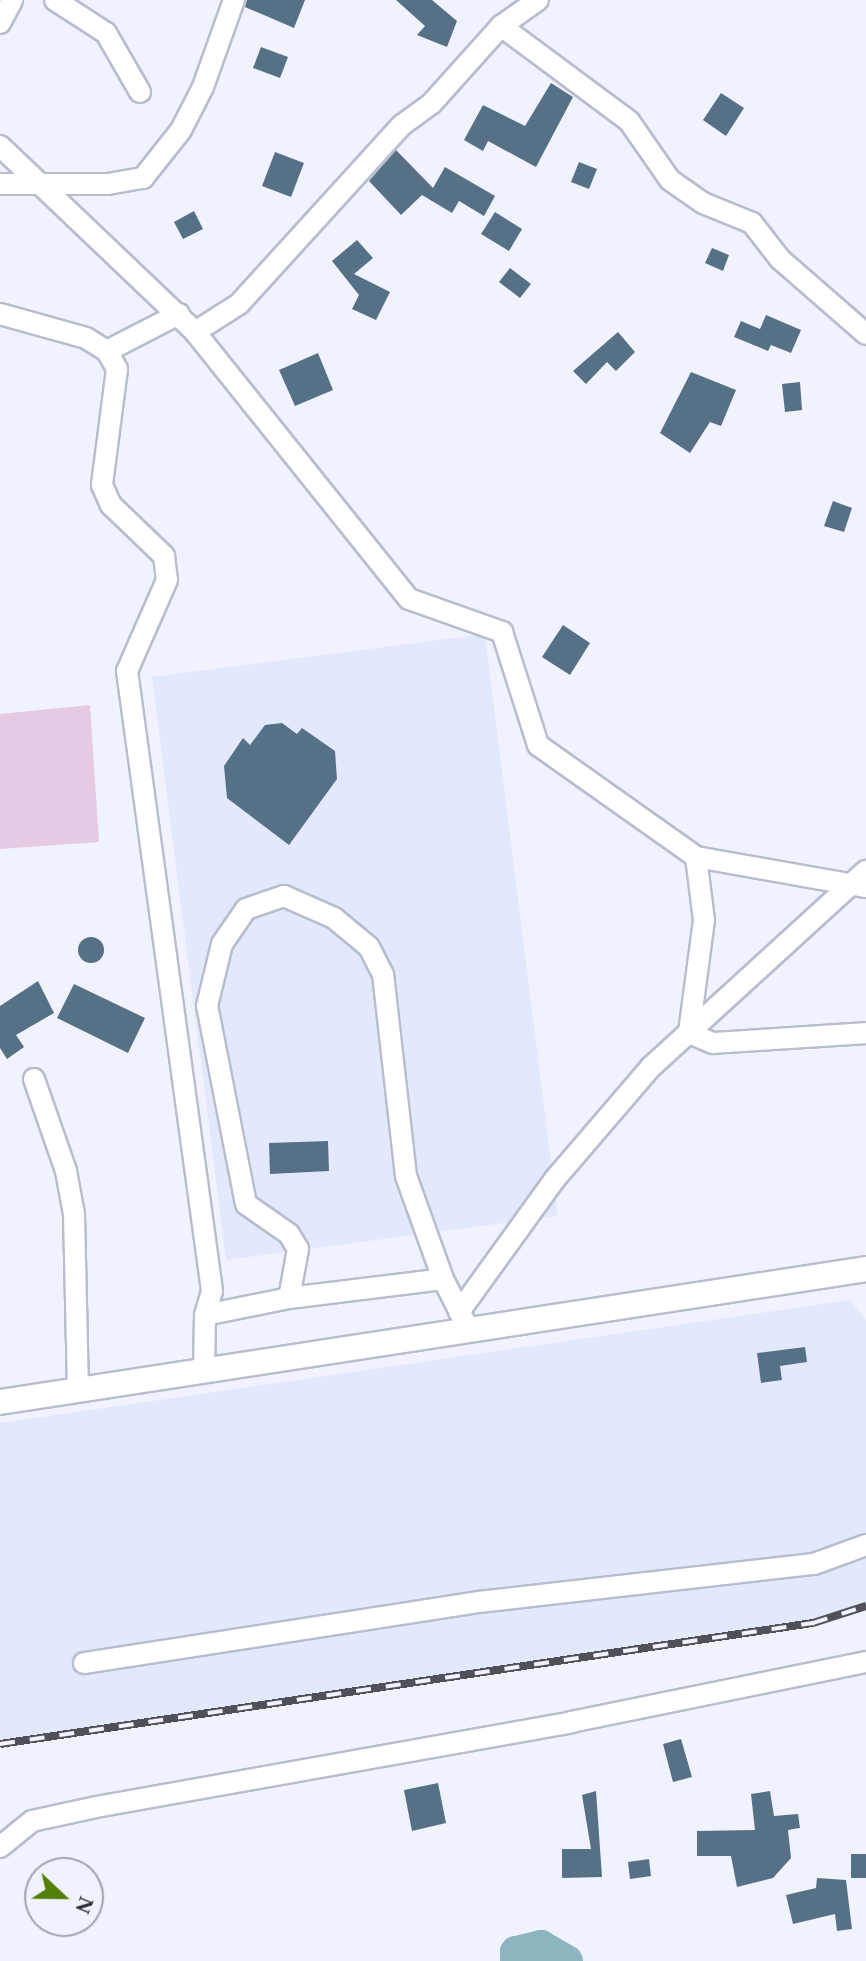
<!DOCTYPE html>
<style>
body{margin:0}
#map{position:relative;width:866px;height:1961px;overflow:hidden;background:#f0f3fe;font-family:Georgia,serif}
div>[style]{position:absolute}
[style*='--x']{left:calc(var(--x)*1px);top:calc(var(--y)*1px);width:calc(var(--w)*1px);rotate:calc(var(--a)*1deg)}
.built>*{inset:0;background:#e3e9fd}
.green>*{inset:0;background:#e6c9e2}
.river>*{height:32px;margin:-16px;padding:0 16px;transform-origin:16px;border-radius:16px;background:#8db5bf}
.building>*{inset:0;background:#567085}
.round{border-radius:50%}
.roads{filter:drop-shadow(2px 0 #b8bdce) drop-shadow(-2px 0 #b8bdce) drop-shadow(0 2px #b8bdce) drop-shadow(0 -2px #b8bdce)}
.minor>*{height:20px;margin:-10px;padding:0 10px;transform-origin:10px;border-radius:10px;background:#fff}
.major>*{height:24px;margin:-12px;padding:0 12px;transform-origin:12px;border-radius:12px;background:#fff}
.rail>*{height:8px;margin-top:-4px;transform-origin:0;background:repeating-linear-gradient(90deg,#f0f3fe 0 15px,#4f5159 0 30px);box-sizing:border-box;border-block:2px solid #4f5159}
span{translate:-50% -50%;white-space:nowrap;text-align:center;line-height:1.15;-webkit-text-stroke:8px #f0f3fe;paint-order:stroke}
.north{position:absolute;left:24px;top:1857px;width:80px;height:80px;box-sizing:border-box;background:#f0f3fe;border:2px solid #a0a3ac;border-radius:50%;rotate:112deg;font-size:22px;font-weight:700;line-height:32px;text-align:center;color:#292a31}
.north::after{content:'';display:block;margin:auto;width:28px;height:36px;background:#517f08;clip-path:polygon(50% 0,100% 100%,50% 72%,0 100%)}
</style>
<div id="map">
<div class="built">
<div style="clip-path:polygon(485px 634px,558px 1216px,226px 1260px,152px 677px)"></div>
<div style="clip-path:polygon(850px 1300px,866px 1320px,866px 1606px,813px 1623px,0 1744px,0 1423px)"></div>
</div>
<div class="green">
<div style="clip-path:polygon(90px 705px,99px 842px,0 849px,0 714px)"></div>
</div>
<div class="river">
<div style="--x:516;--y:1961;--w:9;--a:-90"></div>
<div style="--x:516;--y:1952;--w:26;--a:-13"></div>
<div style="--x:541;--y:1946;--w:30;--a:30"></div>
</div>
<div class="building">
<div style="clip-path:polygon(247px 0,305px 0,294px 28px,245px 7px)"></div>
<div style="clip-path:polygon(396px 0,432px 0,457px 21px,447px 47px,417px 35px,425px 26px)"></div>
<div style="clip-path:polygon(261px 47px,288px 57px,280px 78px,253px 68px)"></div>
<div style="clip-path:polygon(551px 83px,573px 97px,536px 167px,488px 141px,483px 151px,464px 140px,483px 105px,525px 126px)"></div>
<div style="clip-path:polygon(721px 93px,744px 108px,726px 136px,703px 120px)"></div>
<div style="clip-path:polygon(396px 150px,433px 188px,445px 167px,495px 196px,484px 216px,459px 201px,452px 213px,422px 195px,401px 215px,369px 181px)"></div>
<div style="clip-path:polygon(275px 152px,304px 163px,291px 197px,262px 186px)"></div>
<div style="clip-path:polygon(579px 162px,597px 169px,589px 189px,571px 182px)"></div>
<div style="clip-path:polygon(194px 211px,203px 229px,183px 239px,174px 222px)"></div>
<div style="clip-path:polygon(495px 212px,522px 229px,509px 251px,481px 234px)"></div>
<div style="clip-path:polygon(357px 240px,373px 258px,354px 274px,390px 292px,376px 320px,352px 309px,359px 295px,332px 261px)"></div>
<div style="clip-path:polygon(712px 248px,729px 255px,723px 271px,705px 263px)"></div>
<div style="clip-path:polygon(510px 268px,531px 284px,520px 298px,499px 282px)"></div>
<div style="clip-path:polygon(766px 315px,801px 330px,791px 353px,771px 345px,768px 351px,734px 337px,741px 321px,760px 329px)"></div>
<div style="clip-path:polygon(618px 332px,635px 352px,616px 371px,607px 362px,586px 384px,573px 371px)"></div>
<div style="clip-path:polygon(318px 353px,333px 390px,295px 406px,279px 370px)"></div>
<div style="clip-path:polygon(691px 372px,736px 390px,721px 426px,710px 422px,690px 453px,660px 433px)"></div>
<div style="clip-path:polygon(800px 382px,802px 410px,785px 412px,782px 384px)"></div>
<div style="clip-path:polygon(833px 501px,852px 508px,844px 532px,824px 526px)"></div>
<div style="clip-path:polygon(563px 625px,590px 643px,570px 675px,542px 657px)"></div>
<div style="clip-path:polygon(282px 723px,297px 734px,302px 728px,335px 751px,337px 779px,289px 845px,227px 798px,224px 766px,243px 738px,250px 745px,265px 725px)"></div>
<div class="round" style="left:78px;top:937px;width:26px;height:26px"></div>
<div style="clip-path:polygon(38px 981px,54px 1013px,16px 1035px,24px 1047px,7px 1059px,0 1048px,0 1006px)"></div>
<div style="clip-path:polygon(74px 984px,145px 1018px,128px 1053px,57px 1018px)"></div>
<div style="clip-path:polygon(328px 1141px,329px 1171px,270px 1174px,269px 1143px)"></div>
<div style="clip-path:polygon(805px 1347px,807px 1362px,780px 1366px,782px 1380px,761px 1383px,757px 1353px)"></div>
<div style="clip-path:polygon(681px 1739px,692px 1777px,673px 1782px,663px 1744px)"></div>
<div style="clip-path:polygon(438px 1783px,446px 1823px,412px 1831px,404px 1790px)"></div>
<div style="clip-path:polygon(596px 1791px,602px 1877px,562px 1878px,562px 1849px,591px 1849px,582px 1795px)"></div>
<div style="clip-path:polygon(770px 1791px,774px 1816px,798px 1814px,800px 1828px,788px 1830px,791px 1858px,773px 1878px,737px 1887px,731px 1856px,697px 1856px,697px 1831px,755px 1830px,751px 1794px)"></div>
<div style="clip-path:polygon(851px 1854px,866px 1854px,866px 1878px,851px 1878px)"></div>
<div style="clip-path:polygon(649px 1859px,651px 1876px,630px 1879px,628px 1862px)"></div>
<div style="clip-path:polygon(817px 1878px,846px 1880px,852px 1929px,837px 1931px,835px 1914px,793px 1924px,786px 1895px,816px 1888px)"></div>
</div>
<div class="roads">
<div class="minor">
<div style="--x:55;--y:0;--w:61;--a:32.9"></div>
<div style="--x:106;--y:33;--w:68;--a:60"></div>
<div style="--x:0;--y:23;--w:26;--a:-62"></div>
<div style="--x:501;--y:26;--w:159;--a:36.6"></div>
<div style="--x:629;--y:121;--w:72;--a:55.2"></div>
<div style="--x:670;--y:180;--w:40;--a:34.9"></div>
<div style="--x:703;--y:203;--w:53;--a:22.2"></div>
<div style="--x:752;--y:223;--w:46;--a:52.1"></div>
<div style="--x:780;--y:259;--w:114;--a:41.1"></div>
<div style="--x:0;--y:146;--w:269;--a:43.6"></div>
<div style="--x:195;--y:332;--w:342;--a:51.3"></div>
<div style="--x:409;--y:599;--w:99;--a:19.5"></div>
<div style="--x:502;--y:632;--w:119;--a:72.3"></div>
<div style="--x:538;--y:745;--w:194;--a:35.3"></div>
<div style="--x:696;--y:857;--w:173;--a:10"></div>
<div style="--x:0;--y:184;--w:108;--a:0"></div>
<div style="--x:108;--y:184;--w:36;--a:-10"></div>
<div style="--x:143;--y:178;--w:61;--a:-51.6"></div>
<div style="--x:181;--y:130;--w:48;--a:-62.9"></div>
<div style="--x:203;--y:87;--w:92;--a:-70.4"></div>
<div style="--x:0;--y:314;--w:89;--a:15.6"></div>
<div style="--x:86;--y:338;--w:25;--a:32"></div>
<div style="--x:107;--y:351;--w:21;--a:61"></div>
<div style="--x:117;--y:369;--w:117;--a:97.4"></div>
<div style="--x:102;--y:485;--w:22;--a:66"></div>
<div style="--x:111;--y:505;--w:74;--a:43.9"></div>
<div style="--x:164;--y:556;--w:24;--a:83"></div>
<div style="--x:167;--y:580;--w:99;--a:113.7"></div>
<div style="--x:127;--y:671;--w:626;--a:82.19"></div>
<div style="--x:212;--y:1291;--w:25;--a:106"></div>
<div style="--x:205;--y:1315;--w:56;--a:91"></div>
<div style="--x:195;--y:332;--w:52;--a:-32.5"></div>
<div style="--x:239;--y:304;--w:242;--a:-47.7"></div>
<div style="--x:402;--y:125;--w:37;--a:-36"></div>
<div style="--x:432;--y:103;--w:103;--a:-48.1"></div>
<div style="--x:501;--y:26;--w:45;--a:-35.1"></div>
<div style="--x:107;--y:351;--w:81;--a:-27.2"></div>
<div style="--x:696;--y:857;--w:64;--a:82.8"></div>
<div style="--x:704;--y:920;--w:114;--a:97.6"></div>
<div style="--x:689;--y:1033;--w:26;--a:23"></div>
<div style="--x:713;--y:1043;--w:153;--a:-3.7"></div>
<div style="--x:34;--y:1079;--w:97;--a:70.8"></div>
<div style="--x:66;--y:1171;--w:44;--a:79.5"></div>
<div style="--x:74;--y:1214;--w:176;--a:88.7"></div>
<div style="--x:289;--y:1298;--w:50;--a:-79.6"></div>
<div style="--x:298;--y:1249;--w:17;--a:-121"></div>
<div style="--x:289;--y:1234;--w:52;--a:-145.1"></div>
<div style="--x:246;--y:1204;--w:202;--a:-101.1"></div>
<div style="--x:207;--y:1006;--w:64;--a:-76.4"></div>
<div style="--x:222;--y:944;--w:42;--a:-55.6"></div>
<div style="--x:246;--y:909;--w:40;--a:-18.9"></div>
<div style="--x:284;--y:896;--w:55;--a:23.7"></div>
<div style="--x:334;--y:918;--w:45;--a:39.6"></div>
<div style="--x:369;--y:947;--w:30;--a:63"></div>
<div style="--x:383;--y:974;--w:203;--a:83.5"></div>
<div style="--x:406;--y:1176;--w:109;--a:70.2"></div>
<div style="--x:443;--y:1279;--w:57;--a:63"></div>
<div style="--x:459;--y:1312;--w:164;--a:-54.2"></div>
<div style="--x:555;--y:1179;--w:148;--a:-49.4"></div>
<div style="--x:651;--y:1067;--w:291;--a:-42.4"></div>
<div style="--x:205;--y:1315;--w:86;--a:-11.4"></div>
<div style="--x:289;--y:1298;--w:155;--a:-7"></div>
<div style="--x:84;--y:1663;--w:400;--a:-8.8"></div>
<div style="--x:479;--y:1602;--w:337;--a:-6.5"></div>
<div style="--x:814;--y:1564;--w:55;--a:-20.1"></div>
<div style="--x:0;--y:1847;--w:41;--a:-39.1"></div>
<div style="--x:32;--y:1821;--w:66;--a:-12.3"></div>
<div style="--x:96;--y:1807;--w:483;--a:-10.1"></div>
<div style="--x:571;--y:1722;--w:301;--a:-11.5"></div>
</div>
<div class="major">
<div style="--x:0;--y:1402;--w:876;--a:-8.73"></div>
</div>
</div>
<div class="rail">
<div style="--x:0;--y:1744;--w:822;--a:-8.47"></div>
<div style="--x:813;--y:1623;--w:56;--a:-17.8"></div>
</div>
<div class="north">N</div>
</div>
